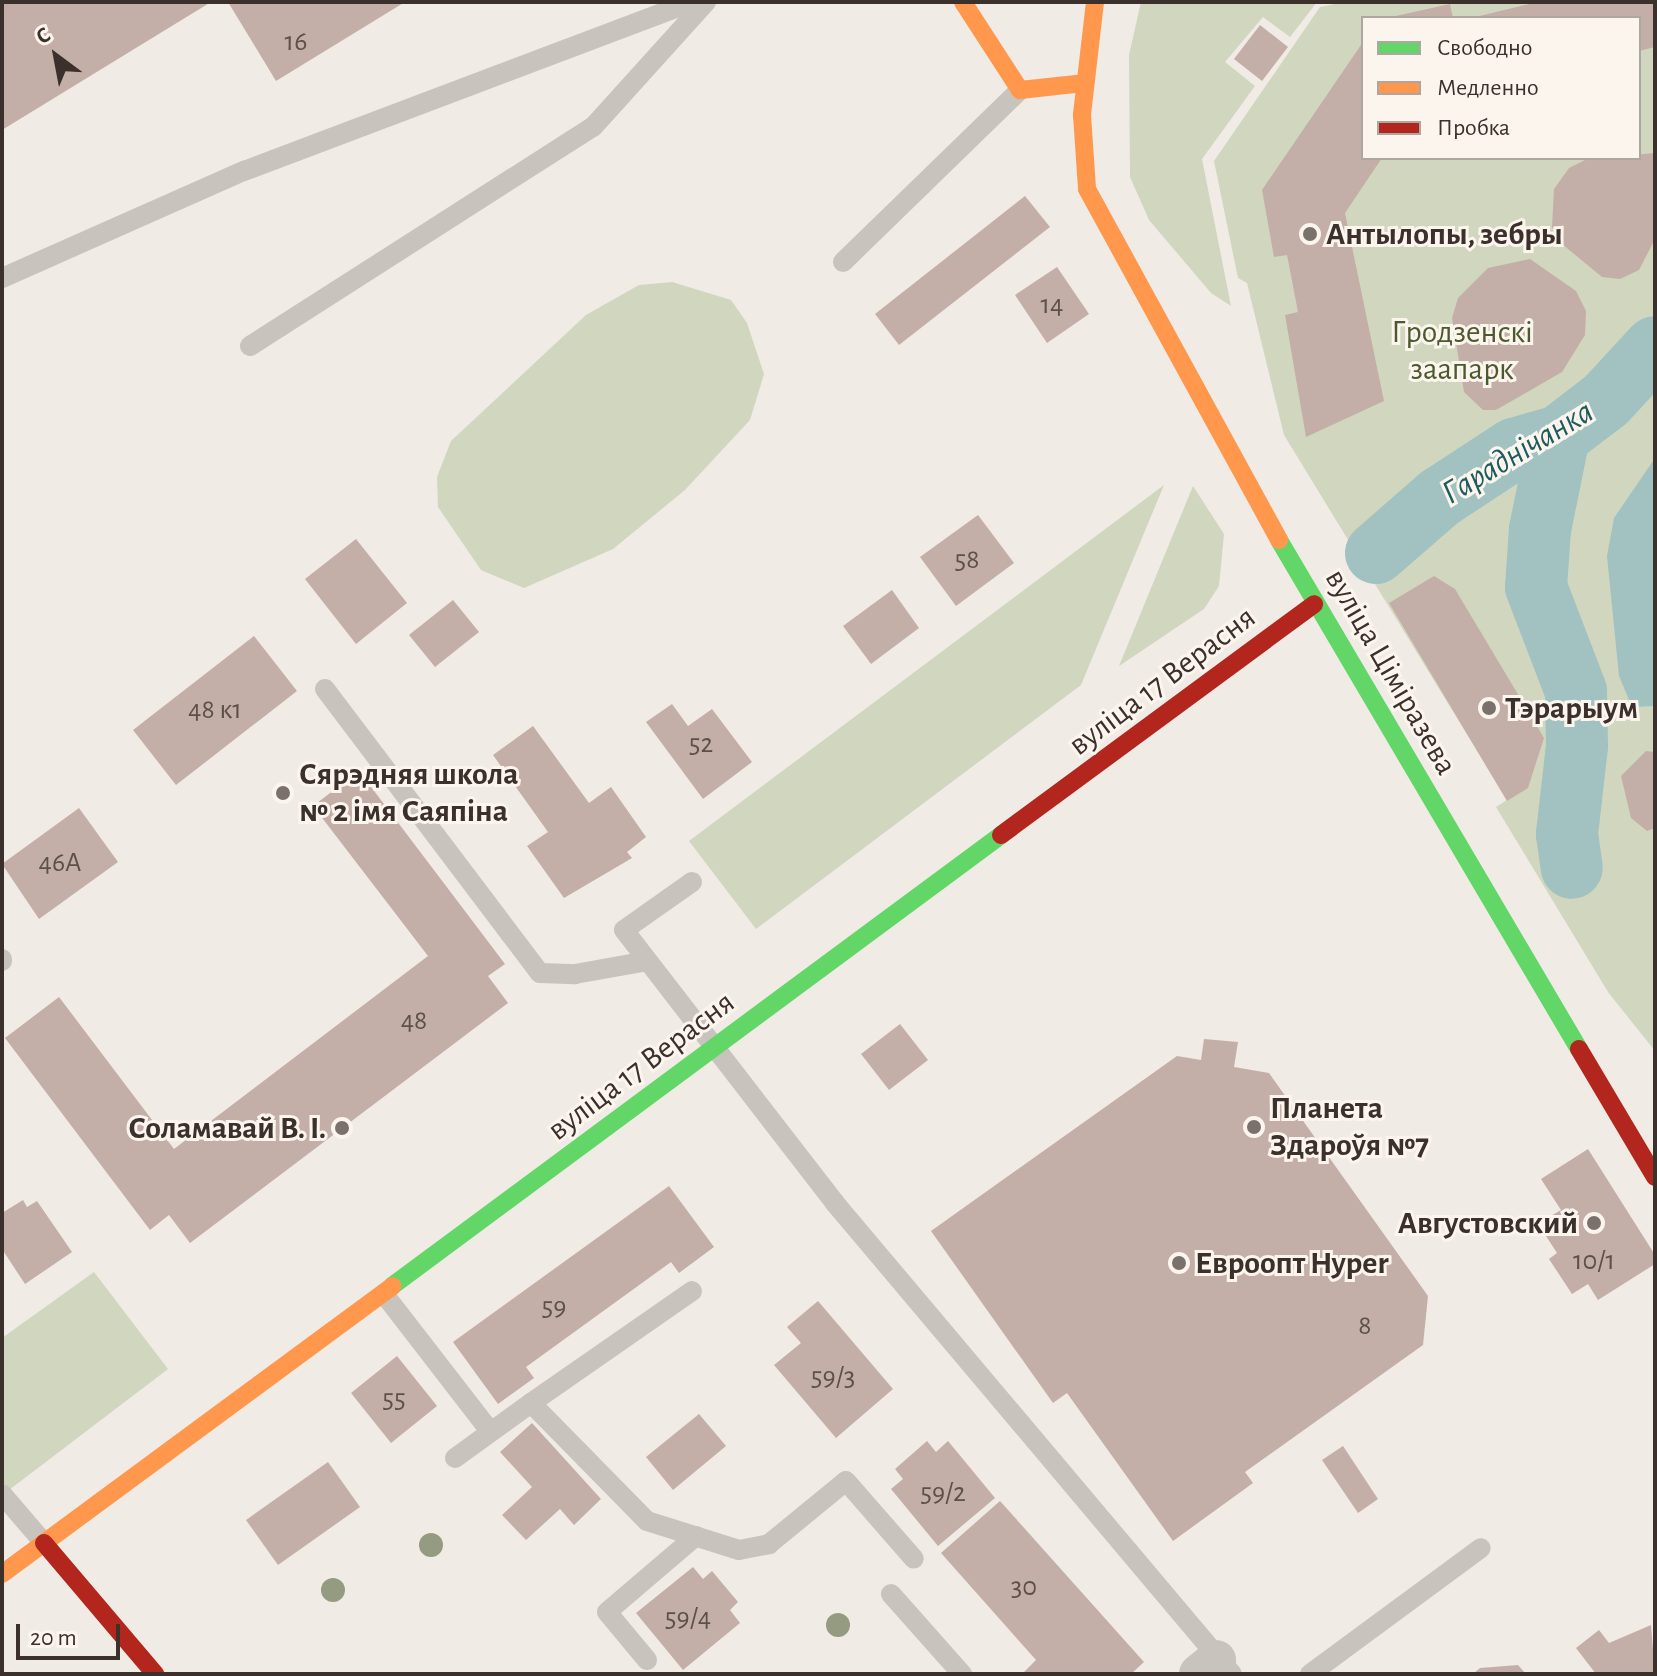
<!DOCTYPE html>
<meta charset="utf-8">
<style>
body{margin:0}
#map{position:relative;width:1657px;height:1676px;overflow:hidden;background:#f0ebe5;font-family:"Alegreya Sans",sans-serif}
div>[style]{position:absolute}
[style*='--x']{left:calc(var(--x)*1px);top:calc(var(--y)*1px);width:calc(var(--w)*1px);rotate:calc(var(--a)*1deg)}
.green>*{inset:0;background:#d1d6bf}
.water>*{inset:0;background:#a1c2c1}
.river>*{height:62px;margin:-31px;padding:0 31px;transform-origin:31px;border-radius:31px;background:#a1c2c1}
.building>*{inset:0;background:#c3afa7}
.lane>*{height:20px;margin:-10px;padding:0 10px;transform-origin:10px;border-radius:10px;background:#c9c3be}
.street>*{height:40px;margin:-20px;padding:0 20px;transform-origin:20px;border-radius:20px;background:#c9c3be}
.fast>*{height:18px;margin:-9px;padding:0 9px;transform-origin:9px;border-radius:9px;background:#63d668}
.slow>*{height:18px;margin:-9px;padding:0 9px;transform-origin:9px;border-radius:9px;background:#ff974d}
.jam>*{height:18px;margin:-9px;padding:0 9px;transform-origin:9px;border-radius:9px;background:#b3261e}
.trees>*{width:24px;height:24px;margin:-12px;border-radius:50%;background:#959b80}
.dots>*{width:22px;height:22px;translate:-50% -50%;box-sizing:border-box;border:4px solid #fbf5ee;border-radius:50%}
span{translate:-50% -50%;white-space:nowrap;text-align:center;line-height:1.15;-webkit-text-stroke:6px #fbf5ee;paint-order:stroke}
.number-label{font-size:28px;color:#5d504a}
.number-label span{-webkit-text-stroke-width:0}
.poi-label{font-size:32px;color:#3b302b;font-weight:700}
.left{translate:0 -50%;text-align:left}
.right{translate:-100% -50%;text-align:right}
.park-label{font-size:32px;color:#4a5a2e}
.street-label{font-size:32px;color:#3b302b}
.water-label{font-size:34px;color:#1f5a5e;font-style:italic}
.frame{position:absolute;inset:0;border:4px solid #3b302b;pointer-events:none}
.legend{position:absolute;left:1361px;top:16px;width:280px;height:144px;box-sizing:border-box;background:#fbf5ee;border:2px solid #aea6a0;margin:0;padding:10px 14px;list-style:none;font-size:24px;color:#3b302b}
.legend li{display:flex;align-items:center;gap:16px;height:40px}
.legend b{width:40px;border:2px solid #aea6a0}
.north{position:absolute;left:16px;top:16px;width:80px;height:80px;-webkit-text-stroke:6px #fbf5ee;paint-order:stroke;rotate:328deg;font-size:22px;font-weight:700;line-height:32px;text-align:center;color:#3b302b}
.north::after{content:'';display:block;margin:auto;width:28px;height:36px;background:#3b302b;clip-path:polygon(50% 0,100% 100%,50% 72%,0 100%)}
.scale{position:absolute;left:16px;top:1624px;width:104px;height:36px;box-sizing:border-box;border:4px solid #3b302b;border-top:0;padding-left:10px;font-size:24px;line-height:28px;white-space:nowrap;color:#3b302b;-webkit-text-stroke:6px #fbf5ee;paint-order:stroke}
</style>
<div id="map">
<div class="green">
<div style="clip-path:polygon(1141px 2px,1317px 2px,1290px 37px,1263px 17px,1225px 62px,1255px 86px,1202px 159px,1231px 306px,1211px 293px,1149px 220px,1130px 177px,1129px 55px)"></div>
<div style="clip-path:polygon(evenodd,1344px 2px,1655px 2px,1655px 1051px,1608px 992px,1496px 807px,1507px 800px,1284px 435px,1247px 283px,1238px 278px,1214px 161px,1320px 7px,1344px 2px,1363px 18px,1639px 18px,1639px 158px,1363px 158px,1363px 18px)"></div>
<div style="clip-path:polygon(672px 282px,731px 300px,747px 323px,764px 374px,750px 420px,685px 490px,613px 549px,524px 588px,481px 570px,438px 507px,437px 477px,451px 441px,586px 315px,639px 285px)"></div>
<div style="clip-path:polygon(1164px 485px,1081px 685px,756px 929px,689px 841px)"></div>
<div style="clip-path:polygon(1193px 486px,1224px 534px,1219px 586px,1204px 609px,1119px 666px)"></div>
<div style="clip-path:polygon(94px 1272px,168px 1369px,9px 1490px,2px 1481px,2px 1338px)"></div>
</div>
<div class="water">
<div style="clip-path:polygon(1655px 458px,1655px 706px,1632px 707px,1619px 676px,1607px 556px,1614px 518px)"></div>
</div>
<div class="river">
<div style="--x:1559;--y:436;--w:95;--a:101.5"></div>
<div style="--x:1540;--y:529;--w:58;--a:93.9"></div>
<div style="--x:1536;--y:587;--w:111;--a:69"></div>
<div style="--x:1576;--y:691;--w:55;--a:89"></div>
<div style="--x:1577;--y:746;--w:89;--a:96.5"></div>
<div style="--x:1567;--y:834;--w:34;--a:82"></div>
<div style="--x:1376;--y:553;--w:84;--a:-41.1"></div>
<div style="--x:1439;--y:498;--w:90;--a:-33.2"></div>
<div style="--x:1514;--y:449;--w:47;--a:-16.1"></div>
<div style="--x:1559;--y:436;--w:59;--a:-37.5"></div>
<div style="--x:1606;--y:400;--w:72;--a:-47.2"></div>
</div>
<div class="building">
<div style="clip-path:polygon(2px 2px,211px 2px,2px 130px)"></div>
<div style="clip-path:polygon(228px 2px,405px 2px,276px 81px)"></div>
<div style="clip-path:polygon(1538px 2px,1655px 2px,1655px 47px,1639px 51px,1639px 18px,1471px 18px)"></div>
<div style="clip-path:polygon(1450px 4px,1453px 18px,1392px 18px,1391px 17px)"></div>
<div style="clip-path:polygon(1260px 25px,1288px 47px,1262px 81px,1234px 59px)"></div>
<div style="clip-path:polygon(1363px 42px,1363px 158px,1382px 158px,1345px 213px,1384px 401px,1306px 437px,1285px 315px,1298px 312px,1287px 255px,1274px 257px,1262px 190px)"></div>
<div style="clip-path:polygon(1655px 153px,1655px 239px,1639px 270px,1620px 279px,1602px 277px,1562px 244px,1552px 227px,1554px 189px,1569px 168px,1587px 159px)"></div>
<div style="clip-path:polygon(1025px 196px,1050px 227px,899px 345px,875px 314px)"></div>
<div style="clip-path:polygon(1530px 259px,1576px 291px,1586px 311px,1585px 335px,1562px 372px,1496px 410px,1483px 410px,1464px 392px,1452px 318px,1458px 298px,1488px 268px)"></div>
<div style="clip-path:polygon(1057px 267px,1089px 314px,1047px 343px,1015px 295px)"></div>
<div style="clip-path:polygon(978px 515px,1014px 563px,956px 606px,920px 557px)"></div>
<div style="clip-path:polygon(356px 539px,407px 603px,356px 644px,305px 579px)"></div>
<div style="clip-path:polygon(1434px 576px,1455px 589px,1544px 738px,1528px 788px,1507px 801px,1389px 603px)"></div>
<div style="clip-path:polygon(892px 590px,919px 628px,871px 664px,843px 626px)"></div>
<div style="clip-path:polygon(453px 600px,479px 632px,435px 667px,409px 635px)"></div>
<div style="clip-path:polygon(254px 636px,297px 691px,176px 785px,133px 730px)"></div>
<div style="clip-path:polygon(672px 704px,688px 726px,712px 709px,752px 762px,703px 799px,646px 722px)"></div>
<div style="clip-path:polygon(533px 726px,589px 803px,611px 787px,646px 837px,627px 852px,632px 858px,564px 898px,527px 846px,548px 832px,493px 755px)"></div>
<div style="clip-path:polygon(1646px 751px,1655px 752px,1655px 828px,1647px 831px,1631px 818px,1621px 776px)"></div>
<div style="clip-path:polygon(359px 771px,505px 964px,488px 976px,508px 1003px,190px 1243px,169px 1215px,150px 1230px,5px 1038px,59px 997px,174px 1149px,428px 956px,313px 806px)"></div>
<div style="clip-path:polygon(79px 808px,118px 862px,39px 919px,2px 864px)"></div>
<div style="clip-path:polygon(900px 1024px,928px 1060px,889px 1090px,861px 1054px)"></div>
<div style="clip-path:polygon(1204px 1039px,1238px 1042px,1234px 1067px,1269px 1073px,1428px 1296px,1423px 1345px,1245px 1472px,1253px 1483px,1173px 1541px,1067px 1393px,1053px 1403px,931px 1231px,1177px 1056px,1201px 1060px)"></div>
<div style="clip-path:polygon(1588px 1149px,1655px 1255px,1655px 1264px,1598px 1300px,1588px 1284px,1572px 1294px,1549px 1259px,1557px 1253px,1546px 1236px,1557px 1229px,1549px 1217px,1561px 1210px,1541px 1179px)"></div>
<div style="clip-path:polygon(669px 1186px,714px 1247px,679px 1273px,671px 1262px,526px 1367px,534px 1378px,498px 1404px,453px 1342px)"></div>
<div style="clip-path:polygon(23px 1200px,27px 1207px,37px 1201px,72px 1252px,25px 1284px,2px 1249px,2px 1213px)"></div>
<div style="clip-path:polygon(818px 1301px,893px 1389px,836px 1438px,774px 1365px,801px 1343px,787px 1327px)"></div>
<div style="clip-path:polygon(397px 1356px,437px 1406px,391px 1443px,351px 1393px)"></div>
<div style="clip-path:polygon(699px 1414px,726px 1446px,673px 1490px,646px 1457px)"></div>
<div style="clip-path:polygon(532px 1423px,601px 1499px,574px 1525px,560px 1509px,526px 1540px,502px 1515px,532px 1487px,500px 1452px)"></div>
<div style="clip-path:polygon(927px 1441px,936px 1452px,948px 1441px,995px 1498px,938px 1546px,891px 1489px,903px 1479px,895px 1469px)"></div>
<div style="clip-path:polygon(1343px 1446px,1378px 1499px,1358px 1513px,1322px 1460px)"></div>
<div style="clip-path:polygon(328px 1462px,360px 1507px,278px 1565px,246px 1520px)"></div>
<div style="clip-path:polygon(1000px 1501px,1144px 1662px,1131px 1674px,1022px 1674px,1036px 1660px,941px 1553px)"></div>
<div style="clip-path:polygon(693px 1567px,703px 1579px,712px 1571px,738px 1602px,730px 1610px,740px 1623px,683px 1670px,636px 1613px)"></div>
<div style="clip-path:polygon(1651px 1625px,1655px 1674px,1596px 1674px,1576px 1648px,1599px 1630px,1609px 1643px)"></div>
<div style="clip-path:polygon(1518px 1665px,1526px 1674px,1473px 1674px,1480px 1668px)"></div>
</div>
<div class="lane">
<div style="--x:843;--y:262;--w:247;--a:-44.2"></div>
<div style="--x:2;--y:278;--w:265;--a:-23.9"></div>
<div style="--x:244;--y:171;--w:478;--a:-20.7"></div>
<div style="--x:250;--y:346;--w:407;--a:-32.6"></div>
<div style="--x:593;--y:127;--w:169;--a:-47.9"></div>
<div style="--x:325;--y:689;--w:356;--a:52.9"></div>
<div style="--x:540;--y:973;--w:35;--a:2"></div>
<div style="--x:575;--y:974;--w:73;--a:-10.2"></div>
<div style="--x:692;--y:882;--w:83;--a:144.8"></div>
<div style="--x:624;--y:930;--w:344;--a:52.3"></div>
<div style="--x:834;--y:1202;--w:617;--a:49.86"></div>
<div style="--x:2;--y:959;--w:2;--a:90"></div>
<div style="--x:384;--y:1294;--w:173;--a:52.3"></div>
<div style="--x:531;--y:1403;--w:196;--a:-34.8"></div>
<div style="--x:455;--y:1458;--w:94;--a:-35.9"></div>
<div style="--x:531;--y:1403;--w:165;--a:45.5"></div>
<div style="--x:647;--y:1521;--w:96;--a:17.5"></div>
<div style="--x:739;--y:1550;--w:31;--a:-11"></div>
<div style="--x:769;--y:1544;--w:99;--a:-39.3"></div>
<div style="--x:846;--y:1481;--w:103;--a:48.9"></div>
<div style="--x:2;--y:1494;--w:65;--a:49.4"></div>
<div style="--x:891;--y:1594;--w:107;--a:48.4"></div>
<div style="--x:647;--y:1660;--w:62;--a:-129.8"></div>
<div style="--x:607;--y:1612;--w:117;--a:-40.5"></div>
<div style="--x:1310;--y:1674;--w:212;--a:-36.4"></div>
</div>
<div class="street">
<div style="--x:1199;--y:1674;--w:22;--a:-39"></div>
</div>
<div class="fast">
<div style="--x:1279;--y:540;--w:591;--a:59.49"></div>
<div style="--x:392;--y:1286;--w:758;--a:-36.52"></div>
</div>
<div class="slow">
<div style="--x:963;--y:2;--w:105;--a:57.1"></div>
<div style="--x:1020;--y:90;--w:64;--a:-6.2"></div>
<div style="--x:1095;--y:2;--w:114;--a:96.6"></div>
<div style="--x:1082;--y:115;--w:74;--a:86.1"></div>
<div style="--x:1087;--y:189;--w:400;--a:61.3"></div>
<div style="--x:2;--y:1574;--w:485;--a:-36.4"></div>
</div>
<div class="jam">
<div style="--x:1001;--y:835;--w:389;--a:-36.4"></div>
<div style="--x:1579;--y:1049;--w:149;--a:59.3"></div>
<div style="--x:44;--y:1543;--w:172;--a:49.7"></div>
</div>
<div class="trees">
<div style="left:431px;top:1545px"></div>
<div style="left:333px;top:1590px"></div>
<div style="left:838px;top:1625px"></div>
</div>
<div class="dots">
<div style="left:1310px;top:234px;background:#7a716c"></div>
<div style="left:1489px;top:708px;background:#7a716c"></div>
<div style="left:283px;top:793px;background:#7a716c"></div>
<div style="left:1254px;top:1127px;background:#7a716c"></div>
<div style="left:342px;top:1128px;background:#7a716c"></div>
<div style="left:1594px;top:1223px;background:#7a716c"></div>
<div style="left:1179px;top:1263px;background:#7a716c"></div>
</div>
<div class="number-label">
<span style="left:296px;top:42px">16</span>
<span style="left:1052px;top:305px">14</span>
<span style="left:967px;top:560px">58</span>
<span style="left:215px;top:710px">48 к1</span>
<span style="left:701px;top:744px">52</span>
<span style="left:60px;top:863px">46А</span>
<span style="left:414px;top:1021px">48</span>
<span style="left:1594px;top:1261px">10/1</span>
<span style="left:554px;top:1307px">59</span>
<span style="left:1365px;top:1326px">8</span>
<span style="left:833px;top:1377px">59/3</span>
<span style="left:394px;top:1399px">55</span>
<span style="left:943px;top:1493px">59/2</span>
<span style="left:1024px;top:1587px">30</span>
<span style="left:688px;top:1618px">59/4</span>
</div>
<div class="poi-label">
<span class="left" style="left:1326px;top:234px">Антылопы, зебры</span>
<span class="left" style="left:1505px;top:708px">Тэрарыум</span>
<span class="left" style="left:299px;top:793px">Сярэдняя школа<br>№ 2 імя Саяпіна</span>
<span class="left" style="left:1270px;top:1127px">Планета<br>Здароўя №7</span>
<span class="right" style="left:326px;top:1128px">Соламавай В. І.</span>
<span class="right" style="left:1578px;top:1223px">Августовский</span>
<span class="left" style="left:1195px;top:1263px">Евроопт Hyper</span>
</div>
<div class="park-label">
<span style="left:1462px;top:351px">Гродзенскі<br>заапарк</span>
</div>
<div class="street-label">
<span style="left:1391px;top:672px;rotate:60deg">вуліца Ціміразева</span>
<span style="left:1162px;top:681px;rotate:-37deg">вуліца 17 Верасня</span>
<span style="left:641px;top:1066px;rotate:-37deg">вуліца 17 Верасня</span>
</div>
<div class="water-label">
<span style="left:1518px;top:453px;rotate:-31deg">Гараднічанка</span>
</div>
<div class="frame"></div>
<ul class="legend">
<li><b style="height:10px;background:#63d668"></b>Свободно</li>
<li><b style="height:10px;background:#ff974d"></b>Медленно</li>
<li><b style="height:10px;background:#b3261e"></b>Пробка</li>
</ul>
<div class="north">С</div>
<div class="scale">20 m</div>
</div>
